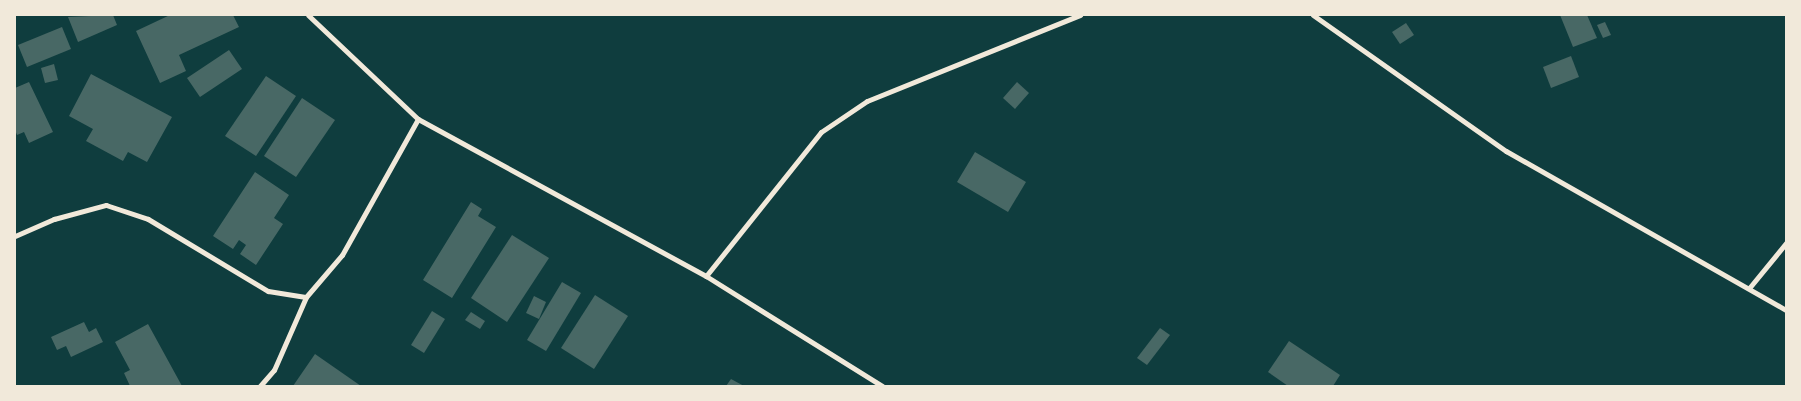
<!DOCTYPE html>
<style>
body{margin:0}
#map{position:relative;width:1801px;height:401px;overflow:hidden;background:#0f3d3e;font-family:"Alegreya Sans",sans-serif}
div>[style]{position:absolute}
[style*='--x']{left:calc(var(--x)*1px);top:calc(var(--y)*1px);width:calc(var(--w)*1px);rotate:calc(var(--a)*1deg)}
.building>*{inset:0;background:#486865}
.minor>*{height:5px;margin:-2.5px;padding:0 2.5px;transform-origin:2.5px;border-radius:2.5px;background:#f1e9da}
span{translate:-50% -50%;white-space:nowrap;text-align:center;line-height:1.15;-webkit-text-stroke:4px #f1e9da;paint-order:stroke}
.frame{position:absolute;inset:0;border:16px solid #f1e9da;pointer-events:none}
</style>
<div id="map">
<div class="building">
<div style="clip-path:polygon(113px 15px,117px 25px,78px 42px,68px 17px)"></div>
<div style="clip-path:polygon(170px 15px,233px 15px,239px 27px,179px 55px,186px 71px,160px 83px,136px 31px)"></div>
<div style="clip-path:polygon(1560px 15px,1587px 15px,1597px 38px,1573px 47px)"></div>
<div style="clip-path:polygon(1605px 22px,1611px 35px,1603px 38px,1597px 25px)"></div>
<div style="clip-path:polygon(1406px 23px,1414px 35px,1400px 44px,1392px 32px)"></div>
<div style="clip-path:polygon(62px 27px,71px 49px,27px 67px,18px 45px)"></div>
<div style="clip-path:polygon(229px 50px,242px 69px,200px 97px,187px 78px)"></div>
<div style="clip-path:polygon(1571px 56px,1579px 77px,1551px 88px,1543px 67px)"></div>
<div style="clip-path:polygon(54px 64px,58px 80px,45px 83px,41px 68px)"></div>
<div style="clip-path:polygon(91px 74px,172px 117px,147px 162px,128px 152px,123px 161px,86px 141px,93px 129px,69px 116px)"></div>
<div style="clip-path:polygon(266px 76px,296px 96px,256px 156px,225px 136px)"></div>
<div style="clip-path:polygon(29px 82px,53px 132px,29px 143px,24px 132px,17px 135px,15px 130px,15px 88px)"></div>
<div style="clip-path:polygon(1017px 82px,1029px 93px,1015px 109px,1003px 98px)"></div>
<div style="clip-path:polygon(302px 98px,335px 120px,296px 177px,264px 156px)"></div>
<div style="clip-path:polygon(975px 152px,1026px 182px,1008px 212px,957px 182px)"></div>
<div style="clip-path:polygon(255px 172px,289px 195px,274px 218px,283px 224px,256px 265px,240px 254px,246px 245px,239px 240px,233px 249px,213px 236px)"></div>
<div style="clip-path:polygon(471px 202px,482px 209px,478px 216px,496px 227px,452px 298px,423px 280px)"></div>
<div style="clip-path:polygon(512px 235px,549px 258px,507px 322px,471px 298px)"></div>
<div style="clip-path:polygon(562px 282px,581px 293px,546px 351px,527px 340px)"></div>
<div style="clip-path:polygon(595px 295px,628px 316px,594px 369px,561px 348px)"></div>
<div style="clip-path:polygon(534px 296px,546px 302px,539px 319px,526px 313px)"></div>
<div style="clip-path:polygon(432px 311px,445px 319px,424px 353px,411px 345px)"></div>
<div style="clip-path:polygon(471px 312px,485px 321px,480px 329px,465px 320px)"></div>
<div style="clip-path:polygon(84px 322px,89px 332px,96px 328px,103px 342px,71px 357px,66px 346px,57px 350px,51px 337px)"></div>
<div style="clip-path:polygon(148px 324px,182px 386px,130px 386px,124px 373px,130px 370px,115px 342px)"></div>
<div style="clip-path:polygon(1160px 328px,1170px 335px,1147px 365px,1137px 358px)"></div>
<div style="clip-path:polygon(1289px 341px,1340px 375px,1333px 386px,1288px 386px,1268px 372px)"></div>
<div style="clip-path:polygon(315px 354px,361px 386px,293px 386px)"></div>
<div style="clip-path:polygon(731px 379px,744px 386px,726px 386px)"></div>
</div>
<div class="minor">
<div style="--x:308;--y:15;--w:151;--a:43.4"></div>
<div style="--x:418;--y:119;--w:328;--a:28.6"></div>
<div style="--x:706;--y:276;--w:208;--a:32"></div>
<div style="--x:1313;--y:15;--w:236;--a:35.2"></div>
<div style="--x:1506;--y:151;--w:322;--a:29.6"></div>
<div style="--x:15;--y:236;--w:43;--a:-23.6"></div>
<div style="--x:54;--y:219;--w:54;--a:-15.1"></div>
<div style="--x:106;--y:205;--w:44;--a:18.4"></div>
<div style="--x:148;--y:219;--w:140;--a:31"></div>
<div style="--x:268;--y:291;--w:38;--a:9"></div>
<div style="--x:706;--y:276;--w:184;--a:-51.4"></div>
<div style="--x:821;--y:132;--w:55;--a:-34"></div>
<div style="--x:867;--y:101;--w:230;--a:-22"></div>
<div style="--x:1750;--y:287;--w:57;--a:-50.7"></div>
<div style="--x:260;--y:386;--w:21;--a:-49"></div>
<div style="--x:274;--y:370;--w:80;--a:-66.3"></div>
<div style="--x:306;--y:297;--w:55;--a:-49.4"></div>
<div style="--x:342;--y:255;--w:156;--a:-60.8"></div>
</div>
<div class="frame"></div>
</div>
